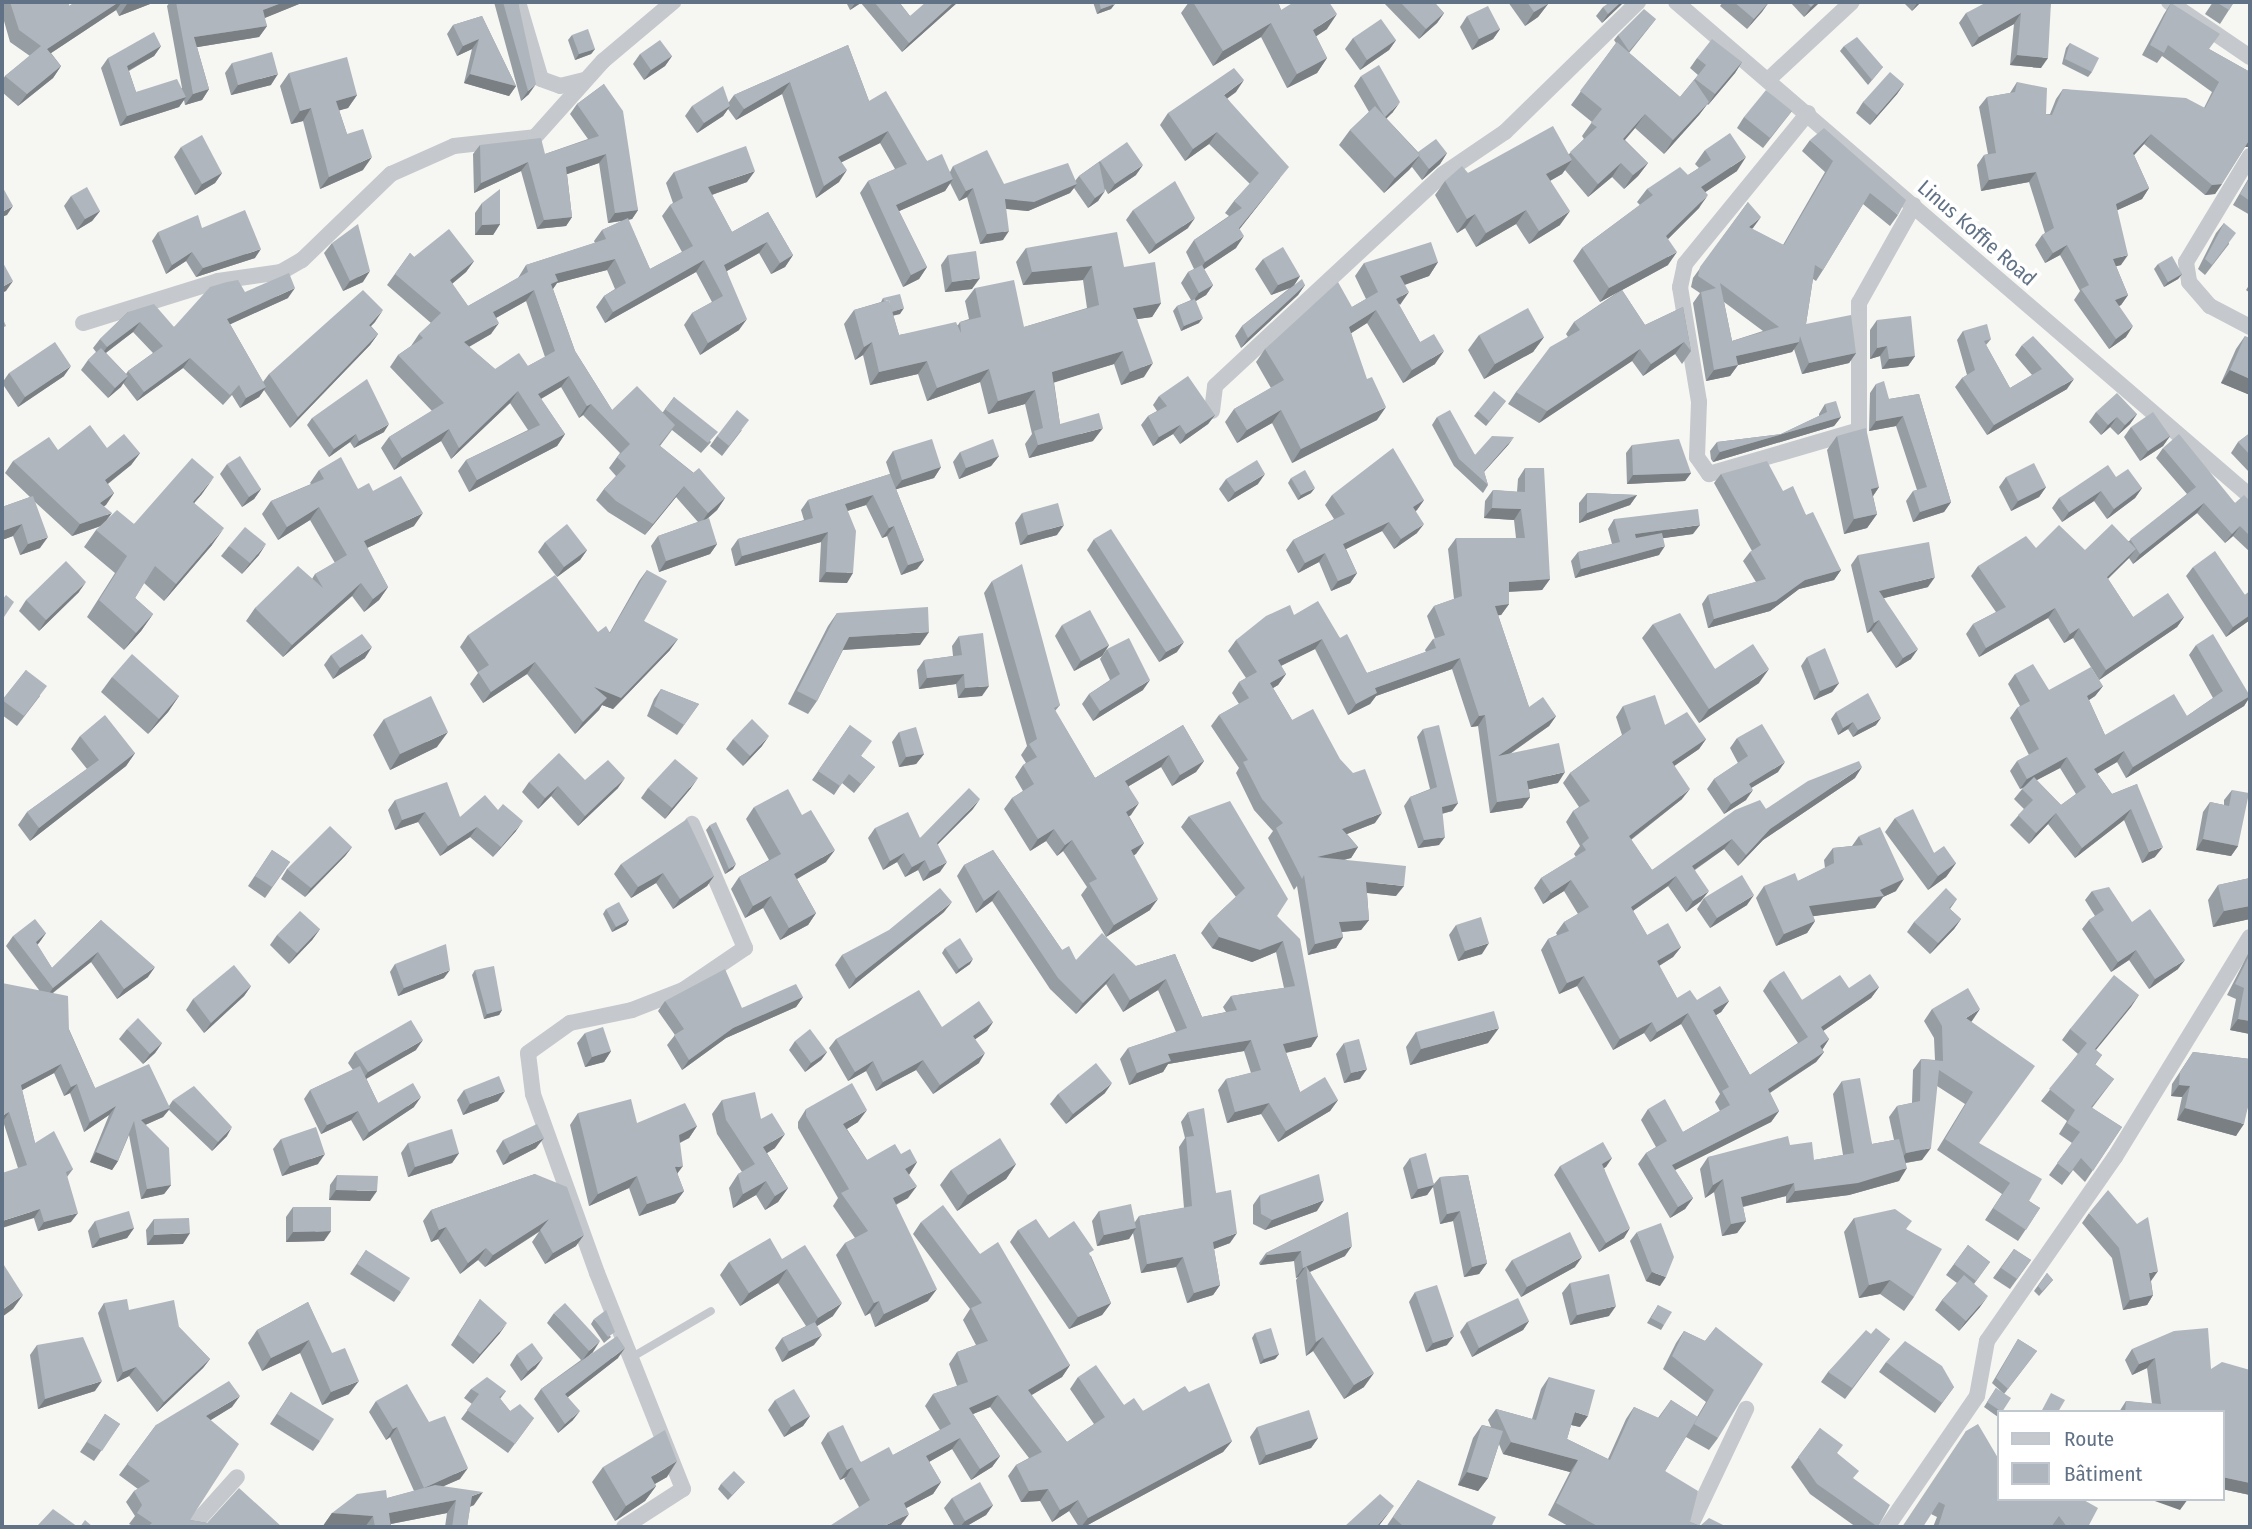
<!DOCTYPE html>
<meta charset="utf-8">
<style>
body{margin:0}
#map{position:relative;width:2252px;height:1529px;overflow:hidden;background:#f6f6f2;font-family:"Fira Sans Condensed",sans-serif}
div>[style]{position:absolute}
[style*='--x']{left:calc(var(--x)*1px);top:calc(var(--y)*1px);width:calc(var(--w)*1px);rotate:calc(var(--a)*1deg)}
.service>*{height:8px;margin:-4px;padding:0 4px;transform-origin:4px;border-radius:4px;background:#c5c8cc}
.minor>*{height:16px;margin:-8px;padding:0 8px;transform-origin:8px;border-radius:8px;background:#c5c8cc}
.wall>*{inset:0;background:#969da3}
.shaded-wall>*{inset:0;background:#7a7f84}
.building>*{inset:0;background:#afb6bd}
span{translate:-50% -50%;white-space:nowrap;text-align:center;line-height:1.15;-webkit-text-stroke:7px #fff;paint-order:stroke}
.street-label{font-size:21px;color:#627286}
.frame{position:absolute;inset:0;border:4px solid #627286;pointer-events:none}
.legend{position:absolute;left:1997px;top:1410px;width:228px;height:91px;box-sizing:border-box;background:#fff;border:2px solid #c0c7cf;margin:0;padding:9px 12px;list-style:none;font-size:21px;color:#627286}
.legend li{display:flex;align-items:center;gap:14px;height:35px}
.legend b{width:35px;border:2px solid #c0c7cf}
</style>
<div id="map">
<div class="service">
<div style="--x:634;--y:1356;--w:89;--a:-30.3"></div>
</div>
<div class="minor">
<div style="--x:518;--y:2;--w:80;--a:73.4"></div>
<div style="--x:541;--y:79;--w:20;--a:20"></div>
<div style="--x:560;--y:86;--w:25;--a:-14"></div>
<div style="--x:1676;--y:2;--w:757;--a:40.72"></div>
<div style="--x:2169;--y:2;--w:98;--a:34.2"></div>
<div style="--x:1769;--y:79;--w:113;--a:-42.9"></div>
<div style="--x:1808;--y:113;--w:195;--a:129.2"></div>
<div style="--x:1685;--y:264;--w:24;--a:102"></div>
<div style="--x:1680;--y:287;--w:117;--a:80.6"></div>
<div style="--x:1699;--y:402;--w:55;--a:92.1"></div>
<div style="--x:1697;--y:457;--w:21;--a:55"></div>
<div style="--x:1709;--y:474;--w:156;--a:-16.3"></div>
<div style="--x:1859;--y:430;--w:127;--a:-90"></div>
<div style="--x:1859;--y:303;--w:112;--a:-60.7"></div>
<div style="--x:2250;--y:156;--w:124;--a:121.1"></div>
<div style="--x:2186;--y:262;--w:20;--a:81"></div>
<div style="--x:2189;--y:282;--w:32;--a:49"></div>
<div style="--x:2210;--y:306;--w:45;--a:27.7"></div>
<div style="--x:83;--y:323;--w:141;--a:-17.3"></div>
<div style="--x:218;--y:281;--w:64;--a:-8.1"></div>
<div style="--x:281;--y:272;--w:24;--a:-30"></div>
<div style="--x:302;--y:260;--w:124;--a:-44"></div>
<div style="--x:391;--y:174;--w:69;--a:-24"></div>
<div style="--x:454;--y:146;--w:81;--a:-6.3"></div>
<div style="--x:535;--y:137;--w:102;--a:-48.2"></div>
<div style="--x:603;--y:61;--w:92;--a:-40.1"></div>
<div style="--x:1212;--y:411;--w:25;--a:-83"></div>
<div style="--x:1215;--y:386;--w:311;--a:-42.9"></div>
<div style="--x:1443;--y:174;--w:75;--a:-34.1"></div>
<div style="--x:1505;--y:132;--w:186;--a:-44.3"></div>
<div style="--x:192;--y:1527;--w:67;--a:-48"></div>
<div style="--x:624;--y:1527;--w:70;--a:-32.8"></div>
<div style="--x:683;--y:1489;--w:232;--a:-111.7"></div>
<div style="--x:597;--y:1273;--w:190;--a:-109.7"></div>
<div style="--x:533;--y:1094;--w:41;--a:-97"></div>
<div style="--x:528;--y:1053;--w:52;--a:-35.5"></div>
<div style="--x:570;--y:1023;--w:63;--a:-11.8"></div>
<div style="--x:632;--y:1010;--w:55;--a:-21.4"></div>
<div style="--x:683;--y:990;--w:75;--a:-34.1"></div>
<div style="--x:745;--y:948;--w:135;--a:-113.1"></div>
<div style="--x:1690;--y:1527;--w:131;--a:-64.6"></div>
<div style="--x:1887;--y:1527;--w:159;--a:-55.5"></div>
<div style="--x:1977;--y:1396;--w:56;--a:-79.7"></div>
<div style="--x:1987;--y:1341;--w:224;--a:-55.2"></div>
<div style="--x:2115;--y:1157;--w:258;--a:-58.5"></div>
</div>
<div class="wall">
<div style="clip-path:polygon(2px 2px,68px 2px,69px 6px,76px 2px,151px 2px,150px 4px,119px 16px,116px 10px,51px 53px,61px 66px,53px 78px,18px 106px,2px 92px,2px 81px,5px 76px,30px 56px,10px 42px,2px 14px)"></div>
<div style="clip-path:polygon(170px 2px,304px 2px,264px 18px,267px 26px,259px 37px,197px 47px,209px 89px,202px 100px,185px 105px,184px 100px,179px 107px,120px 126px,101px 68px,108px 58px,161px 46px,154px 56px,129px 71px,136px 92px,182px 88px,167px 6px)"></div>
<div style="clip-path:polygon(494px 2px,518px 2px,529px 94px,521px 101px)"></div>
<div style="clip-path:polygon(846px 2px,899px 2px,910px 16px,958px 2px,902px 52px,861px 3px,850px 10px)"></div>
<div style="clip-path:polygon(1093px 2px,1114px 2px,1111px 9px,1097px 14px)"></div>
<div style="clip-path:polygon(1189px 2px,1278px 2px,1281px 10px,1327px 29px,1316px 36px,1327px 58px,1317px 73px,1287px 88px,1261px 37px,1213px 66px,1181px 13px)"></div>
<div style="clip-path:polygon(1383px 2px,1434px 2px,1444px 13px,1437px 23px,1419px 39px)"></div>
<div style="clip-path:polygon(1508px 2px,1546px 2px,1548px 4px,1538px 17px,1525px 26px)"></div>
<div style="clip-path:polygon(1624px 2px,1602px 23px,1596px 16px,1603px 7px)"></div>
<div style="clip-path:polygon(1723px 2px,1769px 2px,1747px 29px,1720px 6px)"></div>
<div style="clip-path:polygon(1790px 2px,1820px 2px,1804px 17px)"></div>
<div style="clip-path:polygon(1903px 2px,1921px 2px,1912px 11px)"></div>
<div style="clip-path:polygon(2051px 2px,2041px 68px,2010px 65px,2014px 24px,1972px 47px,1959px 23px,1966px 13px)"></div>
<div style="clip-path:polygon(2213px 2px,2234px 2px,2220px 24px,2205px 14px)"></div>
<div style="clip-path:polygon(2171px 3px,2209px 49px,2250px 72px,2250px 147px,2245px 147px,2215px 194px,2205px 195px,2144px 144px,2134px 155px,2149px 188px,2142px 199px,2117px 210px,2121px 265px,2116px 266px,2128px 295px,2121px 305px,2119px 306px,2126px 337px,2109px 349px,2074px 300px,2080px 291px,2060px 255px,2045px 263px,2035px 245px,2042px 235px,2045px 233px,2029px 182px,1981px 191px,1977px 165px,1984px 155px,1988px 154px,1979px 107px,1987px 97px,2010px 93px,2017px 82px,2046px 114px,2050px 114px,2056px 99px,2063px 89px,2204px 108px,2212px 92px,2162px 56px,2157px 63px,2142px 55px,2164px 14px)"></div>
<div style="clip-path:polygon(482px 16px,516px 86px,509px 96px,464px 83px,472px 49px,457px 56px,447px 34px,453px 25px)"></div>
<div style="clip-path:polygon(1467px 16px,1500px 29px,1493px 39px,1472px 50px,1460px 27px)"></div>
<div style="clip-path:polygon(1656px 19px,1629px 53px,1680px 97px,1698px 75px,1690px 68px,1697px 58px,1742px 62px,1735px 73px,1708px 105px,1707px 104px,1699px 115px,1664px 154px,1635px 128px,1625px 140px,1648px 163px,1638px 176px,1624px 189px,1612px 177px,1588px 197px,1565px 170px,1562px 174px,1550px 181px,1560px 225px,1529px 244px,1516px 224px,1476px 247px,1465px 228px,1457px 233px,1435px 195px,1445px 181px,1468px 173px,1569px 154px,1584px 139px,1582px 136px,1592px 122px,1571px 105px,1616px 43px,1614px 40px,1618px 35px)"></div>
<div style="clip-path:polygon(572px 35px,595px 49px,591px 54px,575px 60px,568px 40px)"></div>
<div style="clip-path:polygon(1353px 38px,1396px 40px,1389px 50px,1360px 70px,1345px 49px)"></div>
<div style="clip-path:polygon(2070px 43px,2092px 72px,2088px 77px,2062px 64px,2066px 48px)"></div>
<div style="clip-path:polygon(848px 45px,869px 101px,927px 161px,950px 172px,953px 166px,1004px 184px,1075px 181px,1079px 176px,1100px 161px,1136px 175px,1108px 194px,1105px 189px,1098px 201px,1088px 208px,1074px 188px,1070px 193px,1028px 211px,1006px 209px,1003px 240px,980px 244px,967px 197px,959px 201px,950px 183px,945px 191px,899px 211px,927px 267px,919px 279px,903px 287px,860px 193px,868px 181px,895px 169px,880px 143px,842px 162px,839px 182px,816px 198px,782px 94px,736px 120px,728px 109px,723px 116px,697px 133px,685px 116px,692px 106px,729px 102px,734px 95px)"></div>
<div style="clip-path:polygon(1844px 46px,1883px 67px,1868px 85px,1840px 51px)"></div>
<div style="clip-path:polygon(640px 54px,672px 56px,665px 66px,644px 80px,633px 64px)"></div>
<div style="clip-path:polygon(232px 63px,271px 85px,231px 95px,225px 73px)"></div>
<div style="clip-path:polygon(289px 73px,357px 95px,348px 108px,339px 110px,347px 134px,363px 170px,320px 189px,303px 121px,291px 124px,280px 86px)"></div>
<div style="clip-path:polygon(1361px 76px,1393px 112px,1386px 118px,1418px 152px,1447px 153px,1440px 164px,1422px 180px,1412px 167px,1384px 193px,1339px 145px,1350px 130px,1369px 112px,1354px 86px)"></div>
<div style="clip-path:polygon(evenodd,604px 84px,638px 210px,632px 219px,628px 220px,650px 269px,682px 252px,662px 216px,670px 205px,673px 203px,666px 183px,674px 172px,747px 182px,712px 195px,732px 232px,768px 212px,793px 255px,785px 267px,771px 274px,759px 253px,727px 271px,739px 330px,700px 355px,684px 325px,692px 313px,712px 302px,696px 272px,605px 323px,596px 307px,604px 296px,615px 289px,607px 270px,557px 283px,553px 289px,575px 351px,612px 410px,663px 412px,674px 397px,711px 442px,701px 453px,672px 430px,660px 446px,725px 498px,717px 510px,707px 519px,717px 544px,710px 554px,659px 572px,651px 546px,658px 536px,698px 522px,676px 497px,645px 535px,608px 512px,596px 500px,604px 489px,616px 476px,609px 468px,620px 453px,583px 415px,579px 418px,561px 387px,541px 399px,565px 434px,557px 446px,469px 492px,458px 471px,466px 460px,528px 430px,510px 403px,451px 459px,441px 441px,394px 470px,381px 448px,389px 437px,432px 411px,390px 367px,398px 355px,411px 346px,419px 334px,431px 323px,387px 285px,410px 253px,414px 257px,474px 261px,466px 272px,452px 284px,468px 306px,518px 278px,526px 265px,595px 243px,594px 241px,602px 230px,622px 221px,608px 223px,599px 163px,567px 174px,572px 217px,566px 226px,537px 229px,521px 171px,474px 193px,473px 154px,480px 145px,545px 154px,588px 139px,570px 114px,577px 104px,604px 84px,526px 301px,545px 357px,528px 366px,495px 369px,469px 347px,491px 334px,496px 318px,526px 301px)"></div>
<div style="clip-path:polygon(1904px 84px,1897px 94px,1870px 125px,1856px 113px,1863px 102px)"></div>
<div style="clip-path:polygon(1236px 92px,1227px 98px,1280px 178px,1239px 229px,1236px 248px,1204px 269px,1213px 285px,1206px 295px,1196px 301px,1199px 323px,1181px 331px,1173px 311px,1177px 306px,1191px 300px,1181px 283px,1188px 272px,1194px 269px,1186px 252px,1194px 240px,1229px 216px,1225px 213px,1234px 201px,1250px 184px,1209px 144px,1185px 161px,1160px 125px,1168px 113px)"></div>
<div style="clip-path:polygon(1792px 111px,1763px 148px,1737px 128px,1744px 117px)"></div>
<div style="clip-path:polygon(evenodd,1810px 140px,1898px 215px,1890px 226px,1863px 204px,1823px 270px,1816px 281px,1813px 279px,1806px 324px,1856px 353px,1849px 363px,1802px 374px,1794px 349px,1792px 352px,1738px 365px,1730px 376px,1706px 381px,1693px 303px,1700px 293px,1691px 287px,1693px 278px,1748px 202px,1752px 229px,1783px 245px,1825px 172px,1802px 151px,1810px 140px,1724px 302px,1763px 331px,1732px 341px,1724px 302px)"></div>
<div style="clip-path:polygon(181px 147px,222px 173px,215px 183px,195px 195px,174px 157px)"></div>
<div style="clip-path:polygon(1705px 150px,1737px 171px,1705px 192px,1699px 208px,1668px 239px,1668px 265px,1622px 290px,1645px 325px,1683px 307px,1691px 351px,1682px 364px,1675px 354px,1643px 376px,1632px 361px,1539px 423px,1508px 404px,1516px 392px,1568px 337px,1566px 334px,1574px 322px,1621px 290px,1600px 302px,1573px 261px,1582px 248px,1640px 205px,1637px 202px,1647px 189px,1688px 175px,1699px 168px,1695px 164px)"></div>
<div style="clip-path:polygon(2250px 176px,2250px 215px,2233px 205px)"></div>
<div style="clip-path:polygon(71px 196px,100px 211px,92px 221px,77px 230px,64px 206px)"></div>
<div style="clip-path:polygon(482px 203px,500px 224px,493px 235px,475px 235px,475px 213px)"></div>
<div style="clip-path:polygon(1133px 210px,1188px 228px,1149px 254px,1126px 220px)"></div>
<div style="clip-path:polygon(2224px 223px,2229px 244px,2205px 275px,2198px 269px,2216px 233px)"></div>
<div style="clip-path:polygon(202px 228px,255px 258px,196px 277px,186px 261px,166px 274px,152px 241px,158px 232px)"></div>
<div style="clip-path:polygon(332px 243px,363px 282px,343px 291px,324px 253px)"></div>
<div style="clip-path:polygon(1026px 248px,1124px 267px,1161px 303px,1152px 317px,1137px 319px,1144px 377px,1121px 385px,1114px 364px,1054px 382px,1060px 424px,1093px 441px,1029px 458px,1025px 444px,1032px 434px,1025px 404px,988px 414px,980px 382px,927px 401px,918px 374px,870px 385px,863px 355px,855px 360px,844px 324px,854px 310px,881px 302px,883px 298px,900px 314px,893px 315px,899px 335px,958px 325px,960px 322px,969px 319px,965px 301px,975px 288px,1024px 327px,1087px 308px,1083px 280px,1023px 285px,1016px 262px)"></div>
<div style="clip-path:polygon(948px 255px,972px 289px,945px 292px,941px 265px)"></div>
<div style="clip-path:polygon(1263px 259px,1300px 276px,1294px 285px,1305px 285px,1298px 295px,1241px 348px,1235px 336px,1242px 326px,1291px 287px,1271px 295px,1255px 269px)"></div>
<div style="clip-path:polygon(1438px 262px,1429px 276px,1405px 284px,1399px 305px,1420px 342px,1435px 364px,1403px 383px,1367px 323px,1351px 333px,1377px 420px,1292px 463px,1272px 423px,1237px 443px,1225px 422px,1234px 409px,1271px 388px,1256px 362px,1265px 349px,1352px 307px,1366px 299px,1355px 276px,1364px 263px)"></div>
<div style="clip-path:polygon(2158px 264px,2182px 274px,2178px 279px,2164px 287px,2154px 269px)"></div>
<div style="clip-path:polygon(2250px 284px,2250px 293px,2246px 290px)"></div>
<div style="clip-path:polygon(evenodd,245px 292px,288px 298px,230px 324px,263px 382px,269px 374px,375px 322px,371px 326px,378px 334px,370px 345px,290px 428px,264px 390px,259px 397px,240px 408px,232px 395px,223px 405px,183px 368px,137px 401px,123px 383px,108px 398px,81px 370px,88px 360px,96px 352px,93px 348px,100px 339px,128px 312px,174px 327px,245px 292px,133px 332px,153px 353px,128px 371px,126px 374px,106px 353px,133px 332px)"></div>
<div style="clip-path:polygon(1877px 320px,1915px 356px,1908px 366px,1882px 369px,1880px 356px,1870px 359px,1870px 330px)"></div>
<div style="clip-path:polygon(1963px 331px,1991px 339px,1986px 345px,2010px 388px,2032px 375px,2015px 355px,2022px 345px,2067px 389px,1987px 435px,1955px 387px,1962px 378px,1967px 375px,1957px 340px)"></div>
<div style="clip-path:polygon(1479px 335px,1544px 337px,1533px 352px,1484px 379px,1468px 350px)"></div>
<div style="clip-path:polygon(2245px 336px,2250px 395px,2221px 383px,2236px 349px)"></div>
<div style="clip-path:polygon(9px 373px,64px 376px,18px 407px,2px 383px)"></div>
<div style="clip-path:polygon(1876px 384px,1889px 399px,1919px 394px,1951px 502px,1944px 512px,1913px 522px,1906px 501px,1913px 491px,1917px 490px,1896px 426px,1869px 431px,1870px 393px)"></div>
<div style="clip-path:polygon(1159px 396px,1215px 415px,1208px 424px,1180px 444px,1173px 434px,1153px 446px,1141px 425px,1148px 416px,1157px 411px,1153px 405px)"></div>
<div style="clip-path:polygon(1506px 401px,1486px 426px,1474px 416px,1478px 411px)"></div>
<div style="clip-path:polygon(1825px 404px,1841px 417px,1834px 426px,1713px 462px,1711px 459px,1710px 451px,1717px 442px,1781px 434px,1819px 416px,1819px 414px)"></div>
<div style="clip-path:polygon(2096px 412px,2137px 414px,2130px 424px,2118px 435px,2110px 427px,2101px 435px,2089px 422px)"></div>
<div style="clip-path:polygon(1437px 417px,1475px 455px,1509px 444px,1484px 472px,1488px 485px,1483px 493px,1454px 466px,1432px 425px)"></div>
<div style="clip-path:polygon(312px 418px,384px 432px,354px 448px,350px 442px,329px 457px,307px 425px)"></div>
<div style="clip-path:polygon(2131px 427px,2170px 436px,2163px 446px,2140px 461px,2124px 437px)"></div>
<div style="clip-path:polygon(742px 430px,722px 456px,710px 446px,717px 436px)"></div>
<div style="clip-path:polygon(2250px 433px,2250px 473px,2231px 453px,2238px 442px)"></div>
<div style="clip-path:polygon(1837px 436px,1879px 487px,1873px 496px,1877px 514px,1867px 528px,1844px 534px,1827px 450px)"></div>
<div style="clip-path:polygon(1632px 445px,1691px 473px,1685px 481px,1627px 484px,1626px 453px)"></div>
<div style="clip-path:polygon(107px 448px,140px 453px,131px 465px,108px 484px,114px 493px,104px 506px,107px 520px,134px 524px,202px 494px,194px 503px,212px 545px,164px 601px,144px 583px,135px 598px,153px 614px,141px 631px,124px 650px,87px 617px,115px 573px,84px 547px,96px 530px,101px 526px,72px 536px,35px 502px,40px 548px,20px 555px,13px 536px,2px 540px,2px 507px,30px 497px,5px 473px,13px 461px,58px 450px)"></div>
<div style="clip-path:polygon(2163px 448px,2235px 503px,2250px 501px,2250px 552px,2233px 536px,2225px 543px,2197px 513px,2133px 564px,2129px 558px,2108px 579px,2133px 617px,2184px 617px,2177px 627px,2099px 680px,2073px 638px,2064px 643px,2048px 618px,1979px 657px,1966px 634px,1973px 624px,1996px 612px,1971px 576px,1978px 566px,2036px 548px,2085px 550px,2129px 541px,2187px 494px,2156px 458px)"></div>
<div style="clip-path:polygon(893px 451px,941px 467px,934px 478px,896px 489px,924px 560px,917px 569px,901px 575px,887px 536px,882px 538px,866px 505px,847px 511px,847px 583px,819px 582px,821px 542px,735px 566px,731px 549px,738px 539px,804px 520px,801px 510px,808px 500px,890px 474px,886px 462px)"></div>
<div style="clip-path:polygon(960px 452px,999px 456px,991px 466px,959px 479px,953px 462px)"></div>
<div style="clip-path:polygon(227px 464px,261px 489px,254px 499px,242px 507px,220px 474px)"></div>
<div style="clip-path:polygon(1525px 468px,1550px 579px,1542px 590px,1509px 592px,1509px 604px,1501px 615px,1498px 615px,1529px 707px,1556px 716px,1549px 726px,1510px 754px,1558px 783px,1529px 789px,1530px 797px,1522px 808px,1490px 813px,1478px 726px,1471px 727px,1452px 669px,1376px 696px,1370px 704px,1348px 715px,1315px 649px,1281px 666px,1286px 674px,1278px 685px,1273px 688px,1292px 720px,1375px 823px,1347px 834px,1358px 847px,1351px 858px,1344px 860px,1396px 896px,1367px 893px,1369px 920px,1361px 930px,1342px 932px,1343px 937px,1336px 948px,1308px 955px,1297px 886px,1294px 890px,1268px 838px,1273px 831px,1254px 810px,1236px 773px,1239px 768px,1211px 726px,1219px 715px,1239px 704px,1232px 693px,1239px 682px,1246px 678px,1228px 651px,1236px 640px,1294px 615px,1340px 638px,1367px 673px,1426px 652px,1425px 650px,1433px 639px,1435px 639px,1427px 616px,1434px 606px,1454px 599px,1448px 549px,1456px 538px,1516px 538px,1514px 520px,1484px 518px,1485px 501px,1493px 490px,1517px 492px,1518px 479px)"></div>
<div style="clip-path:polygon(319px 470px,358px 489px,373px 491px,414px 526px,367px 548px,388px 587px,379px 600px,364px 612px,352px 596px,283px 657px,246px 621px,255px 608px,312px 579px,315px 574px,335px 563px,310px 520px,278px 540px,262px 514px,271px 501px,311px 484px,310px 483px)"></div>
<div style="clip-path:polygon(1721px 474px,1783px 491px,1806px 515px,1841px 570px,1834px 580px,1799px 589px,1770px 611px,1708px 628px,1702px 604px,1708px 595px,1756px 582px,1743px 561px,1750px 552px,1752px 551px,1714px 483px)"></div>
<div style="clip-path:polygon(2006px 477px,2046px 487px,2039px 497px,2011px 511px,1999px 487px)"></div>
<div style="clip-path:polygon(2116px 477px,2142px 488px,2135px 498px,2107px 519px,2094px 501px,2062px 522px,2052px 508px,2059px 498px)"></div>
<div style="clip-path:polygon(1291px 478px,1311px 493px,1298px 500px,1288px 483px)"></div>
<div style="clip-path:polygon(1226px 479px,1258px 484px,1228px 502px,1219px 489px)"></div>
<div style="clip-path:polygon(1587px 493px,1637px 495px,1630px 505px,1579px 523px,1579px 503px)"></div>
<div style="clip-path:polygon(1332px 495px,1424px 500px,1416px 511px,1417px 533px,1394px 549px,1382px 531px,1346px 549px,1357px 573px,1350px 583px,1331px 591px,1319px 562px,1298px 573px,1286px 550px,1293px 540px,1334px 519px,1325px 505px)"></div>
<div style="clip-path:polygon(1022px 513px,1057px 535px,1020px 545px,1015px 523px)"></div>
<div style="clip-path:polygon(1614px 519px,1693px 534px,1663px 538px,1659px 555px,1575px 578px,1571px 561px,1578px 552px,1612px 544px,1608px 529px)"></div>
<div style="clip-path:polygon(1094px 539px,1177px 652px,1159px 662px,1087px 550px)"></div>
<div style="clip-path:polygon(545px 542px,587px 550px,580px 560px,557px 577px,538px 552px)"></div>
<div style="clip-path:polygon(229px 546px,259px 555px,242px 574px,221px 556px)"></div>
<div style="clip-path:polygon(1858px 555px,1928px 587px,1884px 598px,1911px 659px,1896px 668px,1871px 631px,1867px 633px,1851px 565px)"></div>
<div style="clip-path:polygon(2193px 567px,2245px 595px,2250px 591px,2250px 620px,2226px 637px,2186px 576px)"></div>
<div style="clip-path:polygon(647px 570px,644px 621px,670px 650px,613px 709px,602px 705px,599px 710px,575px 734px,527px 674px,483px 703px,470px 684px,478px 673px,460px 647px,468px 635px,598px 632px,610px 632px,639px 581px)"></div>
<div style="clip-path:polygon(992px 581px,1060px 705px,1055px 711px,1095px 778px,1183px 725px,1204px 761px,1196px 772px,1172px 786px,1161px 767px,1129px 786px,1131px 815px,1129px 816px,1144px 843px,1134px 855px,1150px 910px,1106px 937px,1081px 895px,1087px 887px,1063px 851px,1057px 856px,1046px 841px,1030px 851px,1004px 809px,1012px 798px,1023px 791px,1015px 777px,1023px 765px,1026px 763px,1021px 755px,1027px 746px,984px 593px)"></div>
<div style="clip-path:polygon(79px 592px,39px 631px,19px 611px,26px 600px)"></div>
<div style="clip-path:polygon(837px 613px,920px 645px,843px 650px,817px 701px,808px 714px,788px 704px,828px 626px)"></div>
<div style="clip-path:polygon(1653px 624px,1715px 669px,1759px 683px,1699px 723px,1642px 638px)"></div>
<div style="clip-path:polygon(1062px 625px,1109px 645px,1102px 656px,1074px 671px,1055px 636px)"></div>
<div style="clip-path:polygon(959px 636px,982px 696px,958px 698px,956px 684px,919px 689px,917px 670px,924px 660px,953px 656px,952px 646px)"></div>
<div style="clip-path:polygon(evenodd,2196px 645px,2250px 697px,2244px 706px,2126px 778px,2117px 762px,2097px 773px,2112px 794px,2137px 784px,2155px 857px,2142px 863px,2124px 820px,2075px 858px,2048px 824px,2029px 844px,2010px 825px,2024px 809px,2014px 799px,2023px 788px,2020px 789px,2010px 771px,2017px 761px,2029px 755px,2010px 718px,2017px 708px,2020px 706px,2008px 684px,2015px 674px,2049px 690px,2103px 686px,2095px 696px,2089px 700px,2105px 735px,2187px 716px,2213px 698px,2189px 655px,2196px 645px,2060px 768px,2076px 794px,2061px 805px,2036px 780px,2060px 768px)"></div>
<div style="clip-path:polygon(1107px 649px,1143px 690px,1093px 721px,1082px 704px,1089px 694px,1110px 680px,1100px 659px)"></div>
<div style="clip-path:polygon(331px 655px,365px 658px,333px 679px,324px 665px)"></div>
<div style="clip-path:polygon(1807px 657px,1839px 683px,1832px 692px,1814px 700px,1801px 666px)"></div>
<div style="clip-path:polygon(26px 670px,40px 696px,17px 726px,2px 715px,2px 701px)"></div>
<div style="clip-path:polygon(112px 677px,179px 696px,168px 712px,148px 734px,101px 692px)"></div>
<div style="clip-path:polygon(661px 689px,699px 704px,677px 735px,647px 716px,654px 699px)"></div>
<div style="clip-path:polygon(1623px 706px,1665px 725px,1706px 739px,1699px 749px,1674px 766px,1682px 799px,1631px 840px,1652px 870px,1766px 809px,1855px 778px,1763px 840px,1738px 866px,1724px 849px,1695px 870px,1701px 901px,1686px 912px,1668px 886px,1633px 911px,1647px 935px,1681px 947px,1673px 957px,1659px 966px,1677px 998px,1697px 1000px,1729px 1001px,1721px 1012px,1716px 1015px,1750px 1075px,1798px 1043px,1763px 991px,1770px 980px,1802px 1000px,1849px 988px,1879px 987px,1871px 998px,1823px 1031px,1829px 1039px,1822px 1050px,1824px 1052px,1816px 1062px,1770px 1093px,1779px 1111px,1771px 1122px,1675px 1170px,1693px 1198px,1685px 1209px,1670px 1218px,1638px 1164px,1646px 1153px,1656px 1147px,1641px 1120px,1648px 1109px,1683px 1132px,1720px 1111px,1715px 1102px,1720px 1094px,1681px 1024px,1650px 1042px,1644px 1033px,1613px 1050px,1577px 986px,1559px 994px,1541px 950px,1548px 939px,1557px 935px,1556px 933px,1564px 922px,1578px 914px,1564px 891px,1543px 904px,1534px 888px,1541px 878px,1576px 857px,1574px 854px,1580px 846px,1566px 822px,1573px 811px,1579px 807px,1563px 783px,1570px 773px,1622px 735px,1616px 717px)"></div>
<div style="clip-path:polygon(1836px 712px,1876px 725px,1853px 737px,1848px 729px,1838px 735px,1831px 719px)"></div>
<div style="clip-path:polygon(384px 719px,437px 747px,390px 770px,373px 735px)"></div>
<div style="clip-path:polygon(850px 725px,861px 756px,875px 767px,854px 793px,842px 783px,834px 795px,812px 780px)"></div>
<div style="clip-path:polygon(1423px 729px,1458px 803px,1452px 811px,1442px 814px,1439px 845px,1418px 848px,1404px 806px,1410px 797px,1430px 789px,1417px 737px)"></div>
<div style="clip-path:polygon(899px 732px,924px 754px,916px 764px,899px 767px,892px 742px)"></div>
<div style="clip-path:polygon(80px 736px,135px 753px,126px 766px,30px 841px,18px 825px,27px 812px,87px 769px,71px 749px)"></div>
<div style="clip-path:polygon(1737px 738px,1778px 772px,1751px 788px,1746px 800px,1724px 814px,1707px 789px,1714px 779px,1738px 763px,1730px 748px)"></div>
<div style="clip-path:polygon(733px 739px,762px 746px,743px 766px,726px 749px)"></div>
<div style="clip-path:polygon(585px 780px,618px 788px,578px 826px,551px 796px,538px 809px,522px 792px,529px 782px)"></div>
<div style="clip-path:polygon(648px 788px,691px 788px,665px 819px,641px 798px)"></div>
<div style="clip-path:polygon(2232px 790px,2238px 846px,2231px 856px,2196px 850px,2203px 812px,2210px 802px,2224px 805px,2224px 800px)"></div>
<div style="clip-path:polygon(395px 800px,460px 817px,498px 810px,516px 831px,493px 857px,470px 837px,440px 856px,418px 822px,395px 830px,388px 810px)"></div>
<div style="clip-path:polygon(754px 807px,826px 862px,797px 879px,816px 913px,808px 925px,780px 940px,763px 908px,745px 918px,731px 889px,739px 877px,769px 860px,746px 819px)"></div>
<div style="clip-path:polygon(973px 809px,938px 844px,940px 872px,923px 881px,918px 870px,905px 877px,897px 862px,883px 870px,868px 838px,875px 828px,920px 838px)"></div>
<div style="clip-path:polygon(1189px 816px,1277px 916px,1318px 1036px,1311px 1047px,1286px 1053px,1300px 1092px,1338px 1100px,1330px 1111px,1278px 1142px,1261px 1114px,1227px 1123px,1218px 1090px,1226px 1079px,1251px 1073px,1244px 1051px,1168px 1064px,1163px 1072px,1129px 1085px,1120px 1059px,1128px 1048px,1176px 1032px,1158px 990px,1123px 1012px,1106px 984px,1076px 1014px,1050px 989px,992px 901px,976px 913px,957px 876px,964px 865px,993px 850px,1062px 950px,1076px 960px,1136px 966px,1175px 954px,1202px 1017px,1226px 1012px,1223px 1007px,1231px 996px,1284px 988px,1276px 952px,1252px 962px,1212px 948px,1201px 933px,1209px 922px,1236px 897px,1181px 827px)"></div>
<div style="clip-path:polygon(1895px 818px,1934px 853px,1956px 863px,1946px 877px,1928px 890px,1885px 832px)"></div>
<div style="clip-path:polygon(710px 825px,733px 869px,725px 874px,706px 830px)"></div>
<div style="clip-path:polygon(1859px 836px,1896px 891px,1883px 897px,1875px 908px,1813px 916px,1815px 921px,1807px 933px,1776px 946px,1756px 898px,1764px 886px,1798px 881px,1825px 868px,1824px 860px,1833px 848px,1852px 846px)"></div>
<div style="clip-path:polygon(352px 847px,345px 856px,305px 897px,281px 879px,287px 869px)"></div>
<div style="clip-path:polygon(272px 850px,290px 862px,265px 898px,248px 886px)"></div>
<div style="clip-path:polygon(621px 864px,714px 876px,707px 886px,673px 909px,656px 883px,631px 898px,614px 874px)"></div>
<div style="clip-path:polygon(2250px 878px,2250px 919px,2213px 927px,2208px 900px,2218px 885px)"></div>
<div style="clip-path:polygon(2092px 891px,2178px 969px,2149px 989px,2129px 960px,2111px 972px,2082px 929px,2089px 920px,2095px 916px,2085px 900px)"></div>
<div style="clip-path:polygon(1704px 898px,1747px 905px,1710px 928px,1697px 909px)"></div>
<div style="clip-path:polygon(1957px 899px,1950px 909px,1961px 919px,1954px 929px,1930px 954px,1907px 932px,1914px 922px)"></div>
<div style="clip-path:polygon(606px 909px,629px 920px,626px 925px,612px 932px,603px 914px)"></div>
<div style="clip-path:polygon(944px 912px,849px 989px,835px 965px,842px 955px)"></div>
<div style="clip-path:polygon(101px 920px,148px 977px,117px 999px,91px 962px,53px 993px,95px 1088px,169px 1106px,173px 1100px,227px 1136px,212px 1151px,169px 1110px,163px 1117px,145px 1125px,171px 1185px,164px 1194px,141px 1199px,129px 1135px,118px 1161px,112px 1170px,90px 1162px,109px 1115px,84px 1132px,70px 1093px,64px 1096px,54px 1073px,22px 1090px,35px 1143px,73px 1169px,67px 1177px,71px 1222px,38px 1231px,3px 1121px,39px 990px,6px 946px,13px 936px,46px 933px,37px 945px,52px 968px)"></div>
<div style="clip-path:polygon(1456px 925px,1482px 954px,1458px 961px,1449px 935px)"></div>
<div style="clip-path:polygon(320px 929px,312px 940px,289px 964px,270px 945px,277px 935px)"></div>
<div style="clip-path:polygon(945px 948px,970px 964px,956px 974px,942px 953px)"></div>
<div style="clip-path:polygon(2250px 950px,2250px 1034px,2230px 1030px,2236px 999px,2227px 995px)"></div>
<div style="clip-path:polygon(395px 964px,444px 978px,398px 996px,390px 972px)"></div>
<div style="clip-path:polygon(475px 970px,502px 1010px,499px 1015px,484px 1019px,472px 975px)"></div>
<div style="clip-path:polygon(251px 986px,244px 996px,204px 1033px,186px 1010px,193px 999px)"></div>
<div style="clip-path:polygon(2139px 995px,2095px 1050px,2102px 1055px,2095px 1065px,2114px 1079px,2092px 1108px,2122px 1127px,2085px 1182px,2073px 1170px,2062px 1185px,2049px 1175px,2072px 1143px,2059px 1134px,2067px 1121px,2041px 1101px,2078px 1054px,2062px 1040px,2070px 1029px)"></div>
<div style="clip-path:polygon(803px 997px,796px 1007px,726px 1038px,682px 1070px,667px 1045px,675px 1035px,658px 1011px,665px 1001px,742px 1008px)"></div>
<div style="clip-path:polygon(1932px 1009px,1972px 1021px,1971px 1022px,1979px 1143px,2029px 1201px,2040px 1208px,2018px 1241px,1985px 1220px,2002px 1194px,1937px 1150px,1965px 1104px,1937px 1086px,1922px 1160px,1906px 1163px,1899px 1181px,1849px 1195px,1786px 1203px,1786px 1196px,1743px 1207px,1746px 1221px,1737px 1233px,1722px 1236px,1714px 1192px,1705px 1198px,1700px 1169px,1708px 1157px,1790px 1145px,1814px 1160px,1843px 1155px,1833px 1094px,1842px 1081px,1872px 1144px,1894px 1140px,1889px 1117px,1897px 1106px,1912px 1103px,1913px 1070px,1921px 1059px,1935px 1060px,1934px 1038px,1924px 1021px)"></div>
<div style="clip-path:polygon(993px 1022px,987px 1031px,975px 1039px,979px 1063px,933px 1094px,916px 1070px,876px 1091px,866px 1071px,848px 1081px,829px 1048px,836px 1039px)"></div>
<div style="clip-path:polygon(127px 1029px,162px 1043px,155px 1053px,143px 1064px,119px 1039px)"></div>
<div style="clip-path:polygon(1416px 1032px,1488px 1043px,1410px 1065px,1406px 1047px)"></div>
<div style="clip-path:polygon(585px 1033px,611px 1051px,604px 1062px,585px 1067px,577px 1043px)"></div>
<div style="clip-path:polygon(795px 1041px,827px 1052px,821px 1060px,805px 1072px,789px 1050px)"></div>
<div style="clip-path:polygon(1344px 1043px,1360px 1079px,1344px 1083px,1336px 1054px)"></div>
<div style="clip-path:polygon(416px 1050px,366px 1078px,378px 1103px,414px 1107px,363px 1141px,351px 1120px,321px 1134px,304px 1099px,310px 1090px,353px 1070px,348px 1063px,355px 1052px)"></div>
<div style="clip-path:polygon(2193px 1052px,2250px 1059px,2250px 1109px,2249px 1104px,2236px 1136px,2177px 1120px,2182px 1097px,2171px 1096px,2172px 1084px)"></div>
<div style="clip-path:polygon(464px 1090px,498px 1101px,463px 1115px,457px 1100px)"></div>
<div style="clip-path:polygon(1105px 1093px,1066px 1124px,1050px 1104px,1058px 1094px)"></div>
<div style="clip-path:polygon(722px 1100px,761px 1119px,775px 1148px,767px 1153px,788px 1188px,778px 1202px,765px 1210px,756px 1195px,733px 1208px,729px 1188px,738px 1174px,742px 1172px,717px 1134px,712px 1114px)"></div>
<div style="clip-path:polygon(806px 1109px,858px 1122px,847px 1129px,867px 1160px,901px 1154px,917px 1162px,909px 1174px,908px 1198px,896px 1205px,928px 1301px,875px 1327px,870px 1313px,865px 1316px,836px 1255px,845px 1243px,855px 1238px,833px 1206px,838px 1198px,798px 1128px,798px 1122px)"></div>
<div style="clip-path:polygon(1188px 1112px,1216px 1193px,1230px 1243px,1214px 1249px,1220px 1285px,1213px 1295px,1187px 1303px,1176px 1267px,1141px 1273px,1133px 1233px,1129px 1239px,1097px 1246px,1092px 1221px,1099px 1211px,1135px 1222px,1139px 1216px,1184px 1208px,1179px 1147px,1185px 1138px,1181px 1122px)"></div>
<div style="clip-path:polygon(578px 1113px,637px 1123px,697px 1126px,689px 1138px,680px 1143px,677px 1173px,684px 1191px,675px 1203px,639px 1216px,629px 1188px,589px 1206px,570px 1125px)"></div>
<div style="clip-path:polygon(281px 1139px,318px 1164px,282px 1176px,273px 1149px)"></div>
<div style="clip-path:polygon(503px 1140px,536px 1148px,503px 1165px,496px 1151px)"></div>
<div style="clip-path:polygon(408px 1143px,459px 1153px,452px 1163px,408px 1177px,401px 1153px)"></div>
<div style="clip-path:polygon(1410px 1158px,1434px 1184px,1440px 1177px,1468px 1175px,1487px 1263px,1479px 1274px,1464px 1277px,1453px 1221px,1440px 1224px,1433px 1187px,1427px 1195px,1411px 1199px,1403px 1168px)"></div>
<div style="clip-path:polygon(1612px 1158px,1604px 1168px,1624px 1238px,1599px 1252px,1554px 1175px,1560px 1166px)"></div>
<div style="clip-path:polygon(1016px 1164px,1006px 1179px,957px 1211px,940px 1185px,951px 1170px)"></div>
<div style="clip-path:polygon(535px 1174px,576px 1246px,545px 1264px,532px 1242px,539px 1232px,485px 1267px,478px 1260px,460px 1274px,438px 1239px,431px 1242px,423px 1221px,431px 1210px)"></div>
<div style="clip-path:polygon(337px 1175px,370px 1201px,329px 1200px,330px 1185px)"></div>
<div style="clip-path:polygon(1260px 1195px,1317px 1211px,1265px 1230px,1253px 1224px,1253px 1205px)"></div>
<div style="clip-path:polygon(293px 1207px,324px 1241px,286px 1242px,286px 1217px)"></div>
<div style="clip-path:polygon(1348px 1212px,1345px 1256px,1310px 1272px,1364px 1387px,1344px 1399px,1313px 1351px,1306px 1356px,1296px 1280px,1298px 1277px,1296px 1278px,1294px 1261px,1260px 1265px,1259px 1263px,1266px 1253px)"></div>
<div style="clip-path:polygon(2089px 1213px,2151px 1281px,2153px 1295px,2147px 1305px,2123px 1310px,2112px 1258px,2082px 1223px)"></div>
<div style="clip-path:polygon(1854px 1218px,1906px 1229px,1914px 1297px,1904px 1311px,1880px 1294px,1859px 1298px,1844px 1232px)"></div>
<div style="clip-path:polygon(154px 1219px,183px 1244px,147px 1245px,146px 1230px)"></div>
<div style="clip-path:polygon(95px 1221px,134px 1228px,127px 1238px,92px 1248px,88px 1231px)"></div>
<div style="clip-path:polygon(921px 1222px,980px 1254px,1070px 1365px,1062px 1377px,1031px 1395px,1067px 1442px,1094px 1424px,1070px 1389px,1078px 1377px,1124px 1405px,1143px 1411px,1189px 1392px,1232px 1441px,1223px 1452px,1084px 1527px,1079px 1527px,1069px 1511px,1052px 1522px,1040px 1501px,1021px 1502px,1008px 1476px,1016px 1465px,1029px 1458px,990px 1407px,973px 1414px,1000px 1456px,992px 1467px,971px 1480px,952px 1449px,929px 1462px,941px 1482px,933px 1494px,906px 1508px,901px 1525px,859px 1507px,844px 1479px,846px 1477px,840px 1480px,821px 1443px,828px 1432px,861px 1462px,893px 1455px,940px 1430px,925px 1406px,933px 1394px,957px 1386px,949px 1364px,957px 1352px,976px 1345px,963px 1320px,970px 1309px,913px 1234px)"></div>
<div style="clip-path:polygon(1018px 1230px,1049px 1238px,1091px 1256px,1111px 1303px,1102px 1315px,1069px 1329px,1010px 1242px)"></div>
<div style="clip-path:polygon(1637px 1232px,1660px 1286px,1646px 1281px,1630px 1241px)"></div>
<div style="clip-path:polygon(1968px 1245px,1990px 1262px,1974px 1284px,1980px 1307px,1959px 1331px,1935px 1310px,1942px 1300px,1957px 1283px,1946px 1275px)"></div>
<div style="clip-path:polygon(2014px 1249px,2031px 1260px,2010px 1289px,1993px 1278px)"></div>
<div style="clip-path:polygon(366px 1250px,401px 1292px,394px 1302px,350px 1274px)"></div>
<div style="clip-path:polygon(782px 1259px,833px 1316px,817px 1326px,814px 1345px,782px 1362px,775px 1348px,782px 1338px,806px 1326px,778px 1283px,740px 1306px,720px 1275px,729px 1262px)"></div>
<div style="clip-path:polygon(1512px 1260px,1575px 1267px,1521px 1297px,1505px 1270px)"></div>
<div style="clip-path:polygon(2047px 1273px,2053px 1280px,2039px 1296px,2034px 1291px)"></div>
<div style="clip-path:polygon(1570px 1283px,1609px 1316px,1570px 1325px,1562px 1293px)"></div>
<div style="clip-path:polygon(1415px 1292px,1447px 1345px,1426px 1352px,1409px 1302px)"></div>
<div style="clip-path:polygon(480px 1299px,500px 1333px,473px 1364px,451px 1345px)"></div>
<div style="clip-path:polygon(308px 1302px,349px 1394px,322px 1405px,300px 1353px,262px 1371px,248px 1343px,257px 1330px)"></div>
<div style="clip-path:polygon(104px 1303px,129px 1310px,179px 1327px,210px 1359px,203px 1368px,157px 1412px,129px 1376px,117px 1382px,98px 1313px)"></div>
<div style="clip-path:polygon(1658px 1305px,1664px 1325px,1661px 1330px,1647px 1323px)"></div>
<div style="clip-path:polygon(554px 1313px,593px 1352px,589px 1356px,618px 1358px,568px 1397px,573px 1420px,558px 1433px,534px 1399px,541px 1389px,581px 1360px,547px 1323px)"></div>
<div style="clip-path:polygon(594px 1319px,611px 1337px,604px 1343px,591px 1324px)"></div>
<div style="clip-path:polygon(1529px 1321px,1523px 1330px,1472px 1357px,1460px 1332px,1467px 1322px)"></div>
<div style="clip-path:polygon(1716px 1327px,1718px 1438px,1709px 1450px,1686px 1437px,1665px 1471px,1690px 1522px,1700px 1526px,1727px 1527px,1570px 1527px,1548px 1515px,1570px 1472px,1503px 1454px,1499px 1444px,1488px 1478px,1478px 1491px,1458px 1485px,1473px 1438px,1482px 1425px,1491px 1427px,1488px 1420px,1496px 1409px,1532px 1419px,1541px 1389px,1549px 1377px,1580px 1427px,1571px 1425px,1567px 1439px,1608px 1459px,1626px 1419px,1634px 1407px,1658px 1418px,1671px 1400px,1697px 1417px,1706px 1402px,1663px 1369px,1676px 1343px,1684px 1331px,1705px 1341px)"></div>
<div style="clip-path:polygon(1255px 1333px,1279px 1354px,1275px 1359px,1260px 1364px,1252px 1338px)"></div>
<div style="clip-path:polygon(1871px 1334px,1890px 1339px,1845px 1399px,1821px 1382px,1828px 1372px)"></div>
<div style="clip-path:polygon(2018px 1339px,2037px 1351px,2004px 1394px,1992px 1383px)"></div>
<div style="clip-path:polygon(37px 1345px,95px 1391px,38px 1409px,30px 1355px)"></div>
<div style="clip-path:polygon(2132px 1349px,2211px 1369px,2250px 1370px,2250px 1495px,2222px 1489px,2222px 1412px,2119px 1412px,2126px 1401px,2152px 1404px,2147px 1368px,2132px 1375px,2125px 1360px)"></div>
<div style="clip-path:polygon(517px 1354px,536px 1368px,521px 1381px,510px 1365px)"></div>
<div style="clip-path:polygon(1886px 1362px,1954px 1387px,1935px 1413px,1879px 1372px)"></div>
<div style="clip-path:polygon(1996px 1388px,2002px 1412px,1998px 1412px,1998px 1417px,1984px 1407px)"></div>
<div style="clip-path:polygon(471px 1389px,506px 1391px,500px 1399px,510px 1411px,534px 1418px,508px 1453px,461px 1419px,472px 1404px,464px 1398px)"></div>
<div style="clip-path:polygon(291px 1392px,320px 1441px,313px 1451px,270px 1424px)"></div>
<div style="clip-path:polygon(775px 1400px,810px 1416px,803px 1426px,784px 1437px,768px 1410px)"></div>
<div style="clip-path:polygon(376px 1401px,460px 1479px,443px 1486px,474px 1505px,470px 1507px,467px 1527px,445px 1527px,447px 1513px,391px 1524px,391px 1527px,323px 1526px,332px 1513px,414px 1491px,390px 1437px,386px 1440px,369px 1412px)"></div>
<div style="clip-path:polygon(232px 1407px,210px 1420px,190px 1520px,207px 1523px,282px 1527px,135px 1527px,129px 1524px,135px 1516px,126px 1502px,134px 1491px,138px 1489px,119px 1475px,156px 1425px)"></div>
<div style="clip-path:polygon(105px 1414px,120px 1424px,94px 1461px,80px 1452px)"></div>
<div style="clip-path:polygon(1257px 1427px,1318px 1438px,1311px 1448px,1259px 1465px,1250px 1437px)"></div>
<div style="clip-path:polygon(1820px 1428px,1837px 1453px,1878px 1527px,1856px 1527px,1810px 1494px,1791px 1467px)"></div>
<div style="clip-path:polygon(1966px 1431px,1998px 1499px,2082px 1499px,2088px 1527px,1933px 1527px,1937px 1517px,1931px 1514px)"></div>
<div style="clip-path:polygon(603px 1467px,667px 1477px,655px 1484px,656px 1486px,645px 1501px,615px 1521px,592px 1482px)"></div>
<div style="clip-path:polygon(1418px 1480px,1491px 1527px,1386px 1527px)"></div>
<div style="clip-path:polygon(745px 1482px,728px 1500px,718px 1489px,721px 1484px)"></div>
<div style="clip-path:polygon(952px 1498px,993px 1505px,986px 1515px,965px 1527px,955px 1527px,944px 1508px)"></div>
</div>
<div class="shaded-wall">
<div style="clip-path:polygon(119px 2px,122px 2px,116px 10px,39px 61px,47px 49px)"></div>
<div style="clip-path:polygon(133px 2px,151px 2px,150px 4px,119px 16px,127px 4px)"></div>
<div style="clip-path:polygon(284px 2px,304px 2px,255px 22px,263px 10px)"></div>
<div style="clip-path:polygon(856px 2px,862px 2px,850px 10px)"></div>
<div style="clip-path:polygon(954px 2px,958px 2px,902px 52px,909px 43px)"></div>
<div style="clip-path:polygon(1621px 2px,1624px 2px,1602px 23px,1608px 14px)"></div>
<div style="clip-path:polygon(1769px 2px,1762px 12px,1747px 29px,1754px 19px)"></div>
<div style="clip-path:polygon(1816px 2px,1820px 2px,1804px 17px,1811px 7px)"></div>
<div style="clip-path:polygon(1918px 2px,1921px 2px,1912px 11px)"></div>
<div style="clip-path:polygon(1115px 4px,1111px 9px,1097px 14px,1101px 9px)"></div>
<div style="clip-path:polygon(1548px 4px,1538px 17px,1525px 26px,1534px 12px)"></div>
<div style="clip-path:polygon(1444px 13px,1437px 23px,1419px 39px,1426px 29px)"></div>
<div style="clip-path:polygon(2021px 13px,2014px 24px,1972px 47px,1979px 37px)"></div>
<div style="clip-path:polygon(1337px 14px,1327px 29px,1303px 45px,1313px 30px)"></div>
<div style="clip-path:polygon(1271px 23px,1261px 37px,1213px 66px,1223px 51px)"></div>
<div style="clip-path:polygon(267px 26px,259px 37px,186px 49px,194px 37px)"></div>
<div style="clip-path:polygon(1500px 29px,1493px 39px,1472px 50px,1479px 39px)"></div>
<div style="clip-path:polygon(479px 39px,472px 49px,457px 56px,463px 46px)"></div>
<div style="clip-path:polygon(1396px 40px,1389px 50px,1360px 70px,1367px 60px)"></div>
<div style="clip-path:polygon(161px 46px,154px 56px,120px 75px,127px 66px)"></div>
<div style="clip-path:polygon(595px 49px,591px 54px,575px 60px,579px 54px)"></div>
<div style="clip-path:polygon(2017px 55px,2048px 58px,2041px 68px,2010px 65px)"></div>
<div style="clip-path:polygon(672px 56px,665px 66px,644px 80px,651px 70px)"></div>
<div style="clip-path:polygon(1327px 58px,1317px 73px,1287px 88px,1297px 74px)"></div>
<div style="clip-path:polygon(1742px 62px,1735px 73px,1708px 105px,1715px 94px)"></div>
<div style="clip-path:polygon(61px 66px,53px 78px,18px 106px,27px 94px)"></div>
<div style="clip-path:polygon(278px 74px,271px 85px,231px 95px,238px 85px)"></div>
<div style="clip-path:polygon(470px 74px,516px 86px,509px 96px,464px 83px)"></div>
<div style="clip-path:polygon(1244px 80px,1236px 92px,1216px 107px,1224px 95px)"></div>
<div style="clip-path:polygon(790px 82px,782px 94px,736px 120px,744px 109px)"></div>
<div style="clip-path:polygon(536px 84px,529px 94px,521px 101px,528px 91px)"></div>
<div style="clip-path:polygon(1904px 84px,1897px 94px,1870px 125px,1877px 115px)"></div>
<div style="clip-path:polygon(209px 89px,202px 100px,185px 105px,193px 94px)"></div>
<div style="clip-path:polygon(357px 95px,348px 108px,327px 114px,336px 101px)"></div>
<div style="clip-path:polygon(186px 97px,179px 107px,120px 126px,127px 116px)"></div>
<div style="clip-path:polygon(1400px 102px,1393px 112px,1378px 127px,1385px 117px)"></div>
<div style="clip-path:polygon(1709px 102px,1699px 115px,1664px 154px,1673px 140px)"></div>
<div style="clip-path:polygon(730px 106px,723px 116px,697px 133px,704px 123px)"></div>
<div style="clip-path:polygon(311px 108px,303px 121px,291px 124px,300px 111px)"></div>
<div style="clip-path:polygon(1645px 114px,1635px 128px,1614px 152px,1623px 139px)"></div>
<div style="clip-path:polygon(888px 131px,880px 143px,830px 168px,838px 157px)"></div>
<div style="clip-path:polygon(1217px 132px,1209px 144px,1185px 161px,1193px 149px)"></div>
<div style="clip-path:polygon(2151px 134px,2144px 144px,2126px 164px,2133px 153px)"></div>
<div style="clip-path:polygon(2250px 139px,2250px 147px,2244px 147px)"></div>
<div style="clip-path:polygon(1447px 153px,1440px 164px,1422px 180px,1429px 169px)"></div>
<div style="clip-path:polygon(606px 154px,599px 163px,559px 177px,566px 167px)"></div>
<div style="clip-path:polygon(1420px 155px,1409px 170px,1384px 193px,1395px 178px)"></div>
<div style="clip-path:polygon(372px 157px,363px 170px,320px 189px,329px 177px)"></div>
<div style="clip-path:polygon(1746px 157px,1737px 171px,1692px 201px,1701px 187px)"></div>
<div style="clip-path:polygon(1572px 160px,1562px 174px,1537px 188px,1546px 174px)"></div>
<div style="clip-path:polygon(528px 162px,521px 171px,474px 193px,481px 183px)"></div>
<div style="clip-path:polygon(1621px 163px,1612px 177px,1588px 197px,1598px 184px)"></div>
<div style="clip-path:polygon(1648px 163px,1638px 176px,1624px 189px,1633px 175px)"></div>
<div style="clip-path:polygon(1143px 165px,1136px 175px,1108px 194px,1115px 184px)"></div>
<div style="clip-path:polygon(1289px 167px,1280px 178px,1231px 240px,1239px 228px)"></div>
<div style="clip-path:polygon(847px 170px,839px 182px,816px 198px,824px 186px)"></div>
<div style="clip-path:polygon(755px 171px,747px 182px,700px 199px,708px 187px)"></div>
<div style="clip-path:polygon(2036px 172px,2029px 182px,1981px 191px,1989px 180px)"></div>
<div style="clip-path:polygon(222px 173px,215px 183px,195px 195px,202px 184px)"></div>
<div style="clip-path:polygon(953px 179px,945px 191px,888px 216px,896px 205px)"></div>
<div style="clip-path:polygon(1077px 184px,1070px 193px,1028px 211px,998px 208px,1005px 199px)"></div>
<div style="clip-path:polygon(2222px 184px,2215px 194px,2205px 195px,2212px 185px)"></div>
<div style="clip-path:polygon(973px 188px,967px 197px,959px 201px,966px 191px)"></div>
<div style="clip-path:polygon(2149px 188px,2142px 199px,2109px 214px,2116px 204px)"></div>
<div style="clip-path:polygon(1105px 191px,1098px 201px,1088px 208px,1095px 198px)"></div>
<div style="clip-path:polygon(1708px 195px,1699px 208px,1657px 250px,1666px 236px)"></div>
<div style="clip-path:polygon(13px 206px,7px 215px,2px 217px,2px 212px)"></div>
<div style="clip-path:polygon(638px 210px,632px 219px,608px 223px,615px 213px)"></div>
<div style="clip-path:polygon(1526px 210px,1516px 224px,1476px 247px,1486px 233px)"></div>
<div style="clip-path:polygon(100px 211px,92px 221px,77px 230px,85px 219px)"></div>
<div style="clip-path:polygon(1570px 211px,1560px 225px,1529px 244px,1539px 231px)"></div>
<div style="clip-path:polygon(1475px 214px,1465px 228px,1457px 233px,1467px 219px)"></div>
<div style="clip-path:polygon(572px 217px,566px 226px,537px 229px,544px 220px)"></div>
<div style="clip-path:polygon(1761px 217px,1753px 228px,1742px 238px,1749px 227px)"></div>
<div style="clip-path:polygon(1195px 218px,1188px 228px,1149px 254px,1156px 244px)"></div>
<div style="clip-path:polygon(500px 224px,493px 235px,475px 235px,482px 225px)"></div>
<div style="clip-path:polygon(1009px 231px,1003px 240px,980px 244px,987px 234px)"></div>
<div style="clip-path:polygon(1244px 236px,1236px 248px,1197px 274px,1205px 262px)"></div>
<div style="clip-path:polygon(767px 242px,759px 253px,716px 277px,724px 265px)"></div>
<div style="clip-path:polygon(2067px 245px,2060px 255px,2045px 263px,2053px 253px)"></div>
<div style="clip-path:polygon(261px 249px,255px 258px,196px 277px,203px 268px)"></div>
<div style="clip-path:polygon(192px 252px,186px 261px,166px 274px,172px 265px)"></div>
<div style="clip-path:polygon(1677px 252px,1668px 265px,1600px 302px,1609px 288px)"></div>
<div style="clip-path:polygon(793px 255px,785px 267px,771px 274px,780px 263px)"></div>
<div style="clip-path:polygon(2128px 255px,2121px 265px,2106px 269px,2113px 259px)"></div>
<div style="clip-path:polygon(615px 259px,607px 270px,557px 283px,550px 293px,543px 296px,555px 274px)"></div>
<div style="clip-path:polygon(704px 260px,696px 272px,605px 323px,613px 312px)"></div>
<div style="clip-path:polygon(474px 261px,466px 272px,442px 292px,450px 280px)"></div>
<div style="clip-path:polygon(1438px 262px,1429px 276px,1391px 290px,1400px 276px)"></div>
<div style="clip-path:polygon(1092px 266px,1083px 280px,1023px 285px,1032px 272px)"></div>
<div style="clip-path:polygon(927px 267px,919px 279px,903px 287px,911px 275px)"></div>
<div style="clip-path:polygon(370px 271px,363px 282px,343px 291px,350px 281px)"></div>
<div style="clip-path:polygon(2182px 274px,2178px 279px,2164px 287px,2168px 282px)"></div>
<div style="clip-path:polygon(1300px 276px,1293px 287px,1271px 295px,1278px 285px)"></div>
<div style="clip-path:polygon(980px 278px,972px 289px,945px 292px,952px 282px)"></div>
<div style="clip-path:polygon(13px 281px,6px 291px,2px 293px,2px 287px)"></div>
<div style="clip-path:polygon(1213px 285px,1206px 295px,1192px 303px,1199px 293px)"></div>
<div style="clip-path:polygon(1305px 285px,1298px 295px,1241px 348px,1248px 338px)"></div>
<div style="clip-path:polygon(295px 288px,288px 298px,220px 329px,227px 319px)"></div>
<div style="clip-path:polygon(534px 290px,526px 301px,485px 324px,493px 312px)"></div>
<div style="clip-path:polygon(1409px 292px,1400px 305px,1396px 299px)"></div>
<div style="clip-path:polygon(2128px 295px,2121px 305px,2108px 311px,2115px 300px)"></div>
<div style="clip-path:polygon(1161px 303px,1152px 317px,1124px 321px,1133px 308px)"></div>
<div style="clip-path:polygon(904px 308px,900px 314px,884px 318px,887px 313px)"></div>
<div style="clip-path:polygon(383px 310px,375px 322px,361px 336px,369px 325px)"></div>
<div style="clip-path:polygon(1376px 310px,1367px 323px,1339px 341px,1349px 327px)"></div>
<div style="clip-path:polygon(1203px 318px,1199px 323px,1181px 331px,1184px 326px)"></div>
<div style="clip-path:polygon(747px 319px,739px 330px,700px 355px,708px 343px)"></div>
<div style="clip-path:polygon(140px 322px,133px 332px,100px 357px,107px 347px)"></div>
<div style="clip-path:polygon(499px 323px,491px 334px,456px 354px,464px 342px)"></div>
<div style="clip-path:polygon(2133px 326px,2126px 337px,2109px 349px,2116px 339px)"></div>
<div style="clip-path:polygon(378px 334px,370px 345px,290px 428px,298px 417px)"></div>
<div style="clip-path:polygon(1544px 337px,1533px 352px,1484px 379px,1495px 364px)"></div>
<div style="clip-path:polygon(872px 342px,863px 355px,855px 360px,864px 347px)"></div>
<div style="clip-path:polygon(1684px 342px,1675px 354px,1643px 376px,1651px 364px)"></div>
<div style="clip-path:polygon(1799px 342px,1792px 352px,1734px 366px,1738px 365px,1730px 376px,1706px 381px,1714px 370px,1736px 356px)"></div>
<div style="clip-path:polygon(1887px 346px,1880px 356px,1870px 359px,1877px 348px)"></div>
<div style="clip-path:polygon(1640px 349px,1632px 361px,1539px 423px,1547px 411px)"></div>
<div style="clip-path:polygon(1123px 351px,1114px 364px,1043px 386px,1052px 372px)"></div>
<div style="clip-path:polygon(1444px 351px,1435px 364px,1403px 383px,1412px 370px)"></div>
<div style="clip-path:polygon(1856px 353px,1849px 363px,1802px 374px,1809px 363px)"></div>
<div style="clip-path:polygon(1915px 356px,1908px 366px,1882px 369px,1889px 359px)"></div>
<div style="clip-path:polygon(190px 358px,183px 368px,137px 401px,144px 392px)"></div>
<div style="clip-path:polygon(927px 361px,918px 374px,870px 385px,879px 372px)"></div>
<div style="clip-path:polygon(1153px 363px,1144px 377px,1121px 385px,1130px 372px)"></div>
<div style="clip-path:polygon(71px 366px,64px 376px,18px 407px,25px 397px)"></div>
<div style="clip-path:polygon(989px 369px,980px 382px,927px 401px,937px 388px)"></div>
<div style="clip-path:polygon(2230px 370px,2250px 379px,2250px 395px,2221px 383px)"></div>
<div style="clip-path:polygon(128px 376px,121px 387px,108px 398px,115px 388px)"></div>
<div style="clip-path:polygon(569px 376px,561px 387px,530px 405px,538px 394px)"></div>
<div style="clip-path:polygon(2074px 379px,2067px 389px,1987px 435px,1994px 425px)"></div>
<div style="clip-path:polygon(266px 387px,259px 397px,240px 408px,246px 398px)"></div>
<div style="clip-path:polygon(1035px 390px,1025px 404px,988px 414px,998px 401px)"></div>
<div style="clip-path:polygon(518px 391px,510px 403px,451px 459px,459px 448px)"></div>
<div style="clip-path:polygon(591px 404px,583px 415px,579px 418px,587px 406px)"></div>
<div style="clip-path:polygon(1386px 407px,1377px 420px,1292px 463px,1301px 449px)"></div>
<div style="clip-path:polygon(1281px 410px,1272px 423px,1237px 443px,1247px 430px)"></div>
<div style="clip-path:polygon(2137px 414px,2130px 424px,2118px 435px,2125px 425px)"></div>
<div style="clip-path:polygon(1215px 415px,1208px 424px,1180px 444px,1186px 434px)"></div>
<div style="clip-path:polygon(1903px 416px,1896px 426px,1869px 431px,1876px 421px)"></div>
<div style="clip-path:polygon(1841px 417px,1834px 426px,1713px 462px,1720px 452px)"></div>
<div style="clip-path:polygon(2117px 417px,2110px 427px,2101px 435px,2108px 425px)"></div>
<div style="clip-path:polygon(389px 424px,384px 432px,354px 448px,359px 441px)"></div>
<div style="clip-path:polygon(1180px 425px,1173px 434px,1153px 446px,1159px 437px)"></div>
<div style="clip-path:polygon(1103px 428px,1093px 441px,1029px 458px,1038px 445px)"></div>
<div style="clip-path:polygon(449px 429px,441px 441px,394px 470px,402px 458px)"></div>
<div style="clip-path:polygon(356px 434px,350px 442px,329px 457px,334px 449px)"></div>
<div style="clip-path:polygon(565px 434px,557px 446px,469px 492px,477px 480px)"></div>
<div style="clip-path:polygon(2170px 436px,2163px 446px,2140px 461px,2148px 451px)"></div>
<div style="clip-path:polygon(1514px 437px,1509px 444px,1478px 478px,1484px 471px)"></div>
<div style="clip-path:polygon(140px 453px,131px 465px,97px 492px,105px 480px)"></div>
<div style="clip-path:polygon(999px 456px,991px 466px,959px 479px,966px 468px)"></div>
<div style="clip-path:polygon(941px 467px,934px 478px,894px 490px,902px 480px)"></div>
<div style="clip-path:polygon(1691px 473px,1685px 481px,1627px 484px,1633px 475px)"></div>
<div style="clip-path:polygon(1265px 474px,1258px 484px,1228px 502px,1235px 492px)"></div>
<div style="clip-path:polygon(214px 477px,202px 494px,181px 518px,193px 502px)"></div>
<div style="clip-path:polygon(684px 486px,676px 497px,645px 535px,653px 524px)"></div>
<div style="clip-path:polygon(1879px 487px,1869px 502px,1871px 489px)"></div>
<div style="clip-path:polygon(2046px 487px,2039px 497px,2011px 511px,2018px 501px)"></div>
<div style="clip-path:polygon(1315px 488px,1311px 493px,1298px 500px,1301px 495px)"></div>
<div style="clip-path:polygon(2142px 488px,2135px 498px,2107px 519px,2114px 509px)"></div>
<div style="clip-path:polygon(261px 489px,254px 499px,242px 507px,249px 497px)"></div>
<div style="clip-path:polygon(2101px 491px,2094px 501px,2062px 522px,2069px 512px)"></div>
<div style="clip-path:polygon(114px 493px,106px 505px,91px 515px,100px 503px)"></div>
<div style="clip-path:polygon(873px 495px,866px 505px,838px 514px,845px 504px)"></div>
<div style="clip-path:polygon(1637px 495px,1630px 505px,1579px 523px,1587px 513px)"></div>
<div style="clip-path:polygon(725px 498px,717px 510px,700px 525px,708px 513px)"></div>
<div style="clip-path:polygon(1424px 500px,1417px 510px,1406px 517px,1413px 507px)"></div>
<div style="clip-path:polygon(1951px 502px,1944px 512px,1913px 522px,1920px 512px)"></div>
<div style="clip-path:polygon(2204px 503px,2197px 513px,2133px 564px,2140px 554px)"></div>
<div style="clip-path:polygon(319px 507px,310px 520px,278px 540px,287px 527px)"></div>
<div style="clip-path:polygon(1492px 508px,1521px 509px,1514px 520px,1484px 518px)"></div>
<div style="clip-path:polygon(112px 513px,103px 525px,72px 536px,80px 524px)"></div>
<div style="clip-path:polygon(423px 513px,414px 526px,354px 554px,364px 541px)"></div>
<div style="clip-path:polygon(1877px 514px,1867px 528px,1844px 534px,1854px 519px)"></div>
<div style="clip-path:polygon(1389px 522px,1382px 531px,1336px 554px,1343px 544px)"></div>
<div style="clip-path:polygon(22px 524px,13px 536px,2px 540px,2px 531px)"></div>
<div style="clip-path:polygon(1424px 524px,1417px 533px,1394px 549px,1401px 539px)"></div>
<div style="clip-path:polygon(1064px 525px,1057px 535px,1020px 545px,1028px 535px)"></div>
<div style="clip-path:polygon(1700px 525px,1693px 534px,1629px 543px,1635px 534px)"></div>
<div style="clip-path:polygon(894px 526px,887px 536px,882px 538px,889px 528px)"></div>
<div style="clip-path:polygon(2240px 526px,2233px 536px,2225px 543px,2232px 534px)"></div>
<div style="clip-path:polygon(224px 528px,212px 545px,164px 601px,176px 584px)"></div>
<div style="clip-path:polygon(828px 532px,821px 542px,735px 566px,742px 556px)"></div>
<div style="clip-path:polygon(48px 537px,40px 548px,20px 555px,28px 544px)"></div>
<div style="clip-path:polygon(266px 544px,259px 555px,242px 574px,250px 563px)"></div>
<div style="clip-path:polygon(717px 544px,710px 554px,659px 572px,666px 561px)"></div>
<div style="clip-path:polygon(1665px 546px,1659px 555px,1575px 578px,1581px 569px)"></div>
<div style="clip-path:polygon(2136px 549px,2129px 558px,2100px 586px,2107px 577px)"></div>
<div style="clip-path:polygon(587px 550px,580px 560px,557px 577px,564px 567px)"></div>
<div style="clip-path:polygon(1325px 553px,1319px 562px,1298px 573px,1305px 563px)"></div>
<div style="clip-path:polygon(924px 560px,917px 569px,901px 575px,908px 565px)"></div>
<div style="clip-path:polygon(1841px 570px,1834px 580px,1799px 589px,1770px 611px,1708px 628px,1714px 619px,1805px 580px)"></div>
<div style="clip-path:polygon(826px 572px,853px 573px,847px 583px,819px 582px)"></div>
<div style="clip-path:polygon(1357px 573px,1350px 583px,1331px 591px,1338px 581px)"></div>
<div style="clip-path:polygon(1935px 577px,1928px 587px,1872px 601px,1879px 591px)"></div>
<div style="clip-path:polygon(1550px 579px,1542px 590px,1502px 592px,1509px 582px)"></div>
<div style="clip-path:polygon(86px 582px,79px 592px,39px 631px,46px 620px)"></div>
<div style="clip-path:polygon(361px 583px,352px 596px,283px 657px,292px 645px)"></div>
<div style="clip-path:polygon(388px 587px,379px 600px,364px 612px,373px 599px)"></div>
<div style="clip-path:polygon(1509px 604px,1501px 615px,1487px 617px,1495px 606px)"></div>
<div style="clip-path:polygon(2055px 608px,2048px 618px,1979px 657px,1986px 648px)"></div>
<div style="clip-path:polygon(153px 614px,141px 631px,124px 650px,136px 633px)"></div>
<div style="clip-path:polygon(2250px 615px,2250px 620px,2226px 637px,2233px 627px)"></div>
<div style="clip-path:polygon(2184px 617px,2177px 627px,2099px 680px,2106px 670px)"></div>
<div style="clip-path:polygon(1879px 620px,1871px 631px,1867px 633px,1874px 623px)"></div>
<div style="clip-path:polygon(2079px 628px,2073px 638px,2064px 643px,2070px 634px)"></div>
<div style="clip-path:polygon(929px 632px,920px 645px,840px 650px,849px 637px)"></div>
<div style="clip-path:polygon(678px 639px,670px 650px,613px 709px,602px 705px,599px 710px,575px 734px,583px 722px,594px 687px)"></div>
<div style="clip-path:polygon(1322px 639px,1315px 649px,1270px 671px,1278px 660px)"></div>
<div style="clip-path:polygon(1184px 642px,1177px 652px,1159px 662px,1166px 652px)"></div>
<div style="clip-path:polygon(1109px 645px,1102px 656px,1074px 671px,1081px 661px)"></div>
<div style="clip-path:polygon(372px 647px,365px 658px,333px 679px,340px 668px)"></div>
<div style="clip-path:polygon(1918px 649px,1911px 659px,1896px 668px,1903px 658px)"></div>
<div style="clip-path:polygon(1460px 658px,1452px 669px,1376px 696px,1370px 704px,1348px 715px,1356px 704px,1375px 688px)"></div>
<div style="clip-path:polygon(535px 662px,527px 674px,483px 703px,491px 692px)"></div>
<div style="clip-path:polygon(1769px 669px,1759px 683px,1699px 723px,1709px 709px)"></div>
<div style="clip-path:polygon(964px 674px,956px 684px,919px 689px,927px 678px)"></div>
<div style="clip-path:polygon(1286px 674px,1278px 685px,1263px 694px,1270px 683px)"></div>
<div style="clip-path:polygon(1150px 680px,1143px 690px,1093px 721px,1100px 711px)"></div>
<div style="clip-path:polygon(1839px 683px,1832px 692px,1814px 700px,1820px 691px)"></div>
<div style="clip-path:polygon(989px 686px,982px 696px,958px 698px,965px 688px)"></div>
<div style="clip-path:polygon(2103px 686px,2095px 696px,2080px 706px,2087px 696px)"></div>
<div style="clip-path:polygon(179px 696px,168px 712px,148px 734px,159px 719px)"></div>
<div style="clip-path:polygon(2250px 696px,2244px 706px,2126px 778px,2133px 767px)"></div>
<div style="clip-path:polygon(1485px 715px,1478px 726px,1471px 727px,1479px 716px)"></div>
<div style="clip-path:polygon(1556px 716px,1549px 726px,1492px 766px,1498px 756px)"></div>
<div style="clip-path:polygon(1881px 718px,1876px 725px,1853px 737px,1858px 730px)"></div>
<div style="clip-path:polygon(1853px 722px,1848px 729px,1838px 735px,1843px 728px)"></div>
<div style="clip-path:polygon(448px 732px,437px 747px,390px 770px,400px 754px)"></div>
<div style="clip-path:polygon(769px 736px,762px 746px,743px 766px,750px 756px)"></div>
<div style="clip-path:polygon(1706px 739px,1699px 749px,1664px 773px,1672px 762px)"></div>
<div style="clip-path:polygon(2124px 751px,2117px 762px,2087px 780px,2094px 769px)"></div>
<div style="clip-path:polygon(135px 753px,126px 766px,30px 841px,39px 828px)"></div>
<div style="clip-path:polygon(924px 754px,916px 764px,899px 767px,906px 757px)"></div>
<div style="clip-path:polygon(1169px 755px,1161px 767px,1117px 793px,1125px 781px)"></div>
<div style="clip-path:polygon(2067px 757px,2060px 768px,2020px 789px,2027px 779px)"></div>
<div style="clip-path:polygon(1204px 761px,1196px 772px,1172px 786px,1180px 775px)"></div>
<div style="clip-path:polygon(1785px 762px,1778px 772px,1741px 794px,1749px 784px)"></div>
<div style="clip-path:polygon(1862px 767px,1855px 778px,1763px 840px,1738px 866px,1746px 855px,1770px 829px)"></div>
<div style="clip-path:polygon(1565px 772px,1558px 783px,1520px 791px,1527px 781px)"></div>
<div style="clip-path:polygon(625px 778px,618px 788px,578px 826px,585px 816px)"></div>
<div style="clip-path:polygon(698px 778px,691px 788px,665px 819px,672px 808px)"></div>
<div style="clip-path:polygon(558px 786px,551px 796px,538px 809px,545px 798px)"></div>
<div style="clip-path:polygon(1690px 789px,1682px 799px,1621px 847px,1629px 836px)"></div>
<div style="clip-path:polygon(1753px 790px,1746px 800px,1724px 814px,1731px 804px)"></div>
<div style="clip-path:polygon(1530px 797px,1522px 808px,1490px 813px,1497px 802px)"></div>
<div style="clip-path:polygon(980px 799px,973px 809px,930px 852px,937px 843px)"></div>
<div style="clip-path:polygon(1139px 803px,1131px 815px,1118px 823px,1126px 812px)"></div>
<div style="clip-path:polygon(1458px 803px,1452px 811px,1436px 815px,1442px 807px)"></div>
<div style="clip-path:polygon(2131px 809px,2124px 820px,2075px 858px,2082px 848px)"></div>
<div style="clip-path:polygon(425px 812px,418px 822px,395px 830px,402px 820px)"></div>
<div style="clip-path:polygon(1382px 813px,1375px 823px,1334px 839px,1342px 829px)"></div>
<div style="clip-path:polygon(2056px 813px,2048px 824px,2029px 844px,2036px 833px)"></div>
<div style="clip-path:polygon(523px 821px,516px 831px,493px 857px,501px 847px)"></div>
<div style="clip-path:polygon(477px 827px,470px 837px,440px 856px,448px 846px)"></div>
<div style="clip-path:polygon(1054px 829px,1046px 841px,1030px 851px,1038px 839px)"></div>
<div style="clip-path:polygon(1445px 837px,1439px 845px,1418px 848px,1424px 840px)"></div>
<div style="clip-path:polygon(1732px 839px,1724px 849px,1685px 876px,1692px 866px)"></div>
<div style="clip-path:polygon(2203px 839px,2238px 846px,2231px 856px,2196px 850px)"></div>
<div style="clip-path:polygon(1072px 840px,1063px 851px,1057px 856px,1065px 845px)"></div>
<div style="clip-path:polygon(1144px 843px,1136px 854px,1123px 862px,1131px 850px)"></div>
<div style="clip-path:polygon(352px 847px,345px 856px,305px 897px,311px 888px)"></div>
<div style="clip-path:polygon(1358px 847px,1351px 858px,1310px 868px,1317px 857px)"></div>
<div style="clip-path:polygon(2163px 847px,2155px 857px,2142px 863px,2149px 852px)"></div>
<div style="clip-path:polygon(835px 850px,826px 862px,786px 885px,794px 874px)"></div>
<div style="clip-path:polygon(904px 853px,897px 862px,883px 870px,890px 861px)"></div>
<div style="clip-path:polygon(925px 860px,918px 870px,905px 877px,912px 867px)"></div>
<div style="clip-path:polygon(947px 862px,940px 872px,923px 881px,930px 871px)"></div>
<div style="clip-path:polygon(1956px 863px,1946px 877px,1928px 890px,1938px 876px)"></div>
<div style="clip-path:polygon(736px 864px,733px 869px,725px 874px,729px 869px)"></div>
<div style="clip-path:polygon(663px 873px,656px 883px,631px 898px,638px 887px)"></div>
<div style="clip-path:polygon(714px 876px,707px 886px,673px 909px,680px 899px)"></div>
<div style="clip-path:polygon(1676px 876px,1668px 886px,1624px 917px,1631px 907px)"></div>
<div style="clip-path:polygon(1904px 879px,1896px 891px,1883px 897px,1875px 908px,1800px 918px,1809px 906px)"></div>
<div style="clip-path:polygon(1571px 880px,1564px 891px,1543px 904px,1551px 893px)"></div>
<div style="clip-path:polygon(1366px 882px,1404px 886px,1396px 896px,1359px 892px)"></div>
<div style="clip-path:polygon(999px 890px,992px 901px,976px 913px,984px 901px)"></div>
<div style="clip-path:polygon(1709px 891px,1701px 901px,1686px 912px,1693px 901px)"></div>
<div style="clip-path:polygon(1754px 895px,1747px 905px,1710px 928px,1717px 918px)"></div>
<div style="clip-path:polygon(771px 896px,763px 908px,745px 918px,753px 906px)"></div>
<div style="clip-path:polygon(1158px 899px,1150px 910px,1106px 937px,1114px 925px)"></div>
<div style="clip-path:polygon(952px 902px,944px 912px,849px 989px,856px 978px)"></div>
<div style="clip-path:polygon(2250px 906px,2250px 919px,2213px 927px,2224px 911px)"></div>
<div style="clip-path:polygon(816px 913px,808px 925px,780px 940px,789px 928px)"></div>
<div style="clip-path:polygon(1961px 919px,1954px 929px,1930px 954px,1938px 943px)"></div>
<div style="clip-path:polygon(629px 920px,626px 925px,612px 932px,616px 927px)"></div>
<div style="clip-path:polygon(1369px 920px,1361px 930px,1331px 933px,1339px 922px)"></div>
<div style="clip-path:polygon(1815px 921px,1807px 933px,1776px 946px,1784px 934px)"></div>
<div style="clip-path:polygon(320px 929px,312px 940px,289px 964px,297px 953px)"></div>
<div style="clip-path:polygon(46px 933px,39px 943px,29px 952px,36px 942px)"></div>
<div style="clip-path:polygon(1219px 937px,1283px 941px,1276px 952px,1252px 962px,1212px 948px)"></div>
<div style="clip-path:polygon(1343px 937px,1336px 948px,1308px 955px,1315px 944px)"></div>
<div style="clip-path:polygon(1489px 943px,1482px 954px,1458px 961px,1465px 951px)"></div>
<div style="clip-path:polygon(1681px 947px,1673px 957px,1649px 972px,1657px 961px)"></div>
<div style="clip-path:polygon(2136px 950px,2129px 960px,2111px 972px,2118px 962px)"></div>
<div style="clip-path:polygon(98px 952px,91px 962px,46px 998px,53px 988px)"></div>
<div style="clip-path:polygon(973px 959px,970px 964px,956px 974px,959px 969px)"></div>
<div style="clip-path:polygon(2185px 960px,2178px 969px,2149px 989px,2155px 979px)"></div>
<div style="clip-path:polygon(155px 967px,148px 977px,117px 999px,124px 989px)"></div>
<div style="clip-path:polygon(450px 970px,444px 978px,398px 996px,404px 988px)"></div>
<div style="clip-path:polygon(1114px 973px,1106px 984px,1076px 1014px,1083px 1003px)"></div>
<div style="clip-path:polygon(1584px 976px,1577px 986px,1559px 994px,1567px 983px)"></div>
<div style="clip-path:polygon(1166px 979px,1158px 990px,1123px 1012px,1130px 1000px)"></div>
<div style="clip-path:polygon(251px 986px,244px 996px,204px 1033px,211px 1023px)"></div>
<div style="clip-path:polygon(1879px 987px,1871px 998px,1813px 1038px,1821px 1027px)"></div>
<div style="clip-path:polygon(2139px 995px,2131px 1007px,2087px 1061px,2095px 1049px)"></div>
<div style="clip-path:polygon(803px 997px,796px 1007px,726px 1038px,682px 1070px,689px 1060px,733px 1028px)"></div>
<div style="clip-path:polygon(1729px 1001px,1721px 1012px,1706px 1021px,1713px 1010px)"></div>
<div style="clip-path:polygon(1980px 1009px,1972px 1021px,1958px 1029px,1966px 1018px)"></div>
<div style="clip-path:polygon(502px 1010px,499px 1015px,484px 1019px,487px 1014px)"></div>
<div style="clip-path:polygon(1688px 1013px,1681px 1024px,1650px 1042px,1657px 1032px)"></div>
<div style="clip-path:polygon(2238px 1019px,2250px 1021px,2250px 1034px,2230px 1030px)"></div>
<div style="clip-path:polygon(993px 1022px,987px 1031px,967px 1045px,973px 1036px)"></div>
<div style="clip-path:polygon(1652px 1022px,1644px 1033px,1613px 1050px,1620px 1039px)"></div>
<div style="clip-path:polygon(1499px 1028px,1488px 1043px,1410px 1065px,1421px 1049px)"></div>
<div style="clip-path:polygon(1318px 1036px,1311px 1047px,1275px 1055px,1283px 1044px)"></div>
<div style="clip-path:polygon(1829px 1039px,1822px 1050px,1820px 1046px)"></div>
<div style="clip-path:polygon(423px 1040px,416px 1050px,361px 1082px,368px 1072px)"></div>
<div style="clip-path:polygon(1251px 1040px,1244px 1051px,1168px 1064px,1163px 1072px,1129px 1085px,1137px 1073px,1168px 1054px)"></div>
<div style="clip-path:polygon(162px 1043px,155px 1053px,143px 1064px,150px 1054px)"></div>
<div style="clip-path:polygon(611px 1051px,604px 1062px,585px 1067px,592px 1057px)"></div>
<div style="clip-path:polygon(827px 1052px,821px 1060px,805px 1072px,811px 1063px)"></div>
<div style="clip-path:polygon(1824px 1052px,1816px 1062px,1760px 1099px,1768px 1089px)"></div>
<div style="clip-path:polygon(985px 1053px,979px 1063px,933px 1094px,940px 1085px)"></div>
<div style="clip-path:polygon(923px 1060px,916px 1070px,876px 1091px,883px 1082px)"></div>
<div style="clip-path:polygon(873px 1061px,866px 1071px,848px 1081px,855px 1072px)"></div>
<div style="clip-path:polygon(61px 1064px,54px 1073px,15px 1094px,21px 1085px)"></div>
<div style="clip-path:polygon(1367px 1069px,1360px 1079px,1344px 1083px,1351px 1073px)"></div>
<div style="clip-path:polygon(1112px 1083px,1105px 1093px,1066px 1124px,1073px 1114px)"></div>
<div style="clip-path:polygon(77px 1084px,70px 1093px,64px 1096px,71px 1087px)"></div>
<div style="clip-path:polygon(2179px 1085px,2190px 1086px,2182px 1097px,2171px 1096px)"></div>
<div style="clip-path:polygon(505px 1091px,498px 1101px,463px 1115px,470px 1104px)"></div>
<div style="clip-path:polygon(421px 1097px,414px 1107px,363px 1141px,369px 1132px)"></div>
<div style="clip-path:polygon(1338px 1100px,1330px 1111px,1278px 1142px,1286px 1131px)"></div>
<div style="clip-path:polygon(1269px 1103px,1261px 1114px,1227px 1123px,1235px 1112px)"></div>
<div style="clip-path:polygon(116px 1106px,109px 1115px,84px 1132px,90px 1122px)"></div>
<div style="clip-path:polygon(170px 1108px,163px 1117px,136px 1129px,141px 1120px)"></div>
<div style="clip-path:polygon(2185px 1108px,2244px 1124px,2236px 1136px,2177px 1120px)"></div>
<div style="clip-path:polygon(867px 1110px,858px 1122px,835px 1136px,843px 1124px)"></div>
<div style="clip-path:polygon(358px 1111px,351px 1120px,321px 1134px,327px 1125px)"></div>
<div style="clip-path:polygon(1779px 1111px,1771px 1122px,1665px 1175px,1672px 1165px)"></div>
<div style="clip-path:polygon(9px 1112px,3px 1121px,2px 1122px,2px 1116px)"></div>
<div style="clip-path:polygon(697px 1126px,689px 1138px,670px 1147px,679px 1135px)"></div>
<div style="clip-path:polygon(232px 1127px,227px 1136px,212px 1151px,218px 1142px)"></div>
<div style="clip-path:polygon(785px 1134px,775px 1148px,754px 1161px,763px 1147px)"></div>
<div style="clip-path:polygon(544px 1138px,536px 1148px,503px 1165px,510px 1154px)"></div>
<div style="clip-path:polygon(1931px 1148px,1922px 1160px,1898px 1164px,1906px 1153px)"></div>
<div style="clip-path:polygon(96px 1152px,118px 1161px,112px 1170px,90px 1162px)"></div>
<div style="clip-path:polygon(459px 1153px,452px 1163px,408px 1177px,415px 1167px)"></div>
<div style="clip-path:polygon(325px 1154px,318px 1164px,282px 1176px,290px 1166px)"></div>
<div style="clip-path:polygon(1612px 1158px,1606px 1167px,1595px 1173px,1602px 1164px)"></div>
<div style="clip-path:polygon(917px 1162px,909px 1175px,905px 1169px)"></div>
<div style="clip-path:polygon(1016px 1164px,1006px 1179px,957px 1211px,968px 1195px)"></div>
<div style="clip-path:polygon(683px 1166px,674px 1178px,675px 1167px)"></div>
<div style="clip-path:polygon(1907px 1168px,1899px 1181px,1849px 1195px,1786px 1203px,1795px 1191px)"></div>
<div style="clip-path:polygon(637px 1176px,629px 1188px,589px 1206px,598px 1194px)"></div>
<div style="clip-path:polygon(1723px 1179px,1714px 1192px,1705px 1198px,1713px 1185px)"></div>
<div style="clip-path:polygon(766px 1181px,756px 1195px,733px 1208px,743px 1194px)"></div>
<div style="clip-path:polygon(1794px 1183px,1786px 1196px,1733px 1209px,1741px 1197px)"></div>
<div style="clip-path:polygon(171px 1185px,164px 1194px,141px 1199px,147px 1189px)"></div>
<div style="clip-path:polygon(1434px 1185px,1427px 1195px,1411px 1199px,1418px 1189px)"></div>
<div style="clip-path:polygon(917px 1186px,908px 1198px,884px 1210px,893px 1198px)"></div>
<div style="clip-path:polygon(788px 1188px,778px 1202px,765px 1210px,775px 1196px)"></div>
<div style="clip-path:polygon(336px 1190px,377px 1191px,370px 1201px,329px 1200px)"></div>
<div style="clip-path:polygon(684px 1191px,675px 1203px,639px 1216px,647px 1204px)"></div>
<div style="clip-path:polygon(1693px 1198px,1685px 1209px,1670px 1218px,1678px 1207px)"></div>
<div style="clip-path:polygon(1324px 1200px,1317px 1211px,1265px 1230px,1272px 1220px)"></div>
<div style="clip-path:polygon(40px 1209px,34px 1218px,2px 1228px,2px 1221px)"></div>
<div style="clip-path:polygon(1460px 1211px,1453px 1221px,1440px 1224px,1447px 1214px)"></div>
<div style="clip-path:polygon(78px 1213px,71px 1222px,38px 1231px,44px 1222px)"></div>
<div style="clip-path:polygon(549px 1219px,541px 1230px,485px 1267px,493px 1255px)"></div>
<div style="clip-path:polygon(1746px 1221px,1737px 1233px,1722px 1236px,1731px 1224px)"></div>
<div style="clip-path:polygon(446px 1227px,438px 1239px,431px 1242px,439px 1230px)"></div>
<div style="clip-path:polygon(134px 1228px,127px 1238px,92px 1248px,100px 1238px)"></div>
<div style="clip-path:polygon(1136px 1228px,1129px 1239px,1097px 1246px,1104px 1235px)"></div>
<div style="clip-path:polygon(1630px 1228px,1624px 1238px,1599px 1252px,1606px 1243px)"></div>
<div style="clip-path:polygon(331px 1231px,324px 1241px,286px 1242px,293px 1232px)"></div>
<div style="clip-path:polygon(190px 1233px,183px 1244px,147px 1245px,154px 1235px)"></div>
<div style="clip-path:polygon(1237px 1233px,1230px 1243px,1206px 1252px,1213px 1242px)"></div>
<div style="clip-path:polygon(584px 1235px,576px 1246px,545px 1264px,553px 1253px)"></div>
<div style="clip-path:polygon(1352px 1246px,1345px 1256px,1307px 1273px,1306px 1266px)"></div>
<div style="clip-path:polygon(486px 1248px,478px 1260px,460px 1274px,468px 1263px)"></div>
<div style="clip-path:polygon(1301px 1251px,1294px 1261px,1260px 1265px,1267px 1255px)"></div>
<div style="clip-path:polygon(1183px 1257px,1176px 1267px,1141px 1273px,1147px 1264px)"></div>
<div style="clip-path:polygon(1582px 1257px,1575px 1267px,1521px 1297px,1527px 1287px)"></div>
<div style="clip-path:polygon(1487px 1263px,1479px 1274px,1464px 1277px,1472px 1267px)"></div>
<div style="clip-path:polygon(1306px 1266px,1298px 1277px,1296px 1278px,1303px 1268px)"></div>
<div style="clip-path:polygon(787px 1269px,778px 1283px,740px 1306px,749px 1293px)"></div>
<div style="clip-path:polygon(2158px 1271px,2151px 1281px,2142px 1283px,2149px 1273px)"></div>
<div style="clip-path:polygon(1652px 1272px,1666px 1277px,1660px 1286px,1646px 1281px)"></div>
<div style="clip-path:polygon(1890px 1280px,1880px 1294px,1859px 1298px,1869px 1285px)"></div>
<div style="clip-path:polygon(1220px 1285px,1213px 1295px,1187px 1303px,1194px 1293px)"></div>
<div style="clip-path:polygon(937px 1289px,928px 1301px,875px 1327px,884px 1314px)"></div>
<div style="clip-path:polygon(23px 1295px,13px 1309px,2px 1317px,2px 1310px)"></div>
<div style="clip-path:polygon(2153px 1295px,2147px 1305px,2123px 1310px,2130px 1300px)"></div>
<div style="clip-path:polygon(1988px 1296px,1980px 1307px,1959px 1331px,1966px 1321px)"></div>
<div style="clip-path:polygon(879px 1301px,870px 1313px,865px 1316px,874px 1303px)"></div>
<div style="clip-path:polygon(842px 1303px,833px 1316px,809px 1331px,818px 1318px)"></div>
<div style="clip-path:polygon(1111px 1303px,1102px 1315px,1069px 1329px,1078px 1317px)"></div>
<div style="clip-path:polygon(1616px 1306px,1609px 1316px,1570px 1325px,1577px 1315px)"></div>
<div style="clip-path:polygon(1529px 1321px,1523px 1330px,1472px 1357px,1479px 1348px)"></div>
<div style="clip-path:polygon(507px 1323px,500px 1333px,473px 1364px,480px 1354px)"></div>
<div style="clip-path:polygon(822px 1335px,814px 1345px,782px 1362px,789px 1351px)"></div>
<div style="clip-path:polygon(1454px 1336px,1447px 1345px,1426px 1352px,1433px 1343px)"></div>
<div style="clip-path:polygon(1323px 1337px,1313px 1351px,1306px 1356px,1316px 1342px)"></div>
<div style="clip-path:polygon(309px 1340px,300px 1353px,262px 1371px,271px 1358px)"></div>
<div style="clip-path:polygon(600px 1341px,593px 1352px,582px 1361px,589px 1351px)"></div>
<div style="clip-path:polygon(625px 1348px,618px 1358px,559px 1404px,565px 1394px)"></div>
<div style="clip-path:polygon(1279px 1354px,1275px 1359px,1260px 1364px,1264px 1359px)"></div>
<div style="clip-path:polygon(543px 1358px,536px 1368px,521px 1381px,528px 1371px)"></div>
<div style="clip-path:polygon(2155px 1358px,2147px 1368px,2132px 1375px,2139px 1364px)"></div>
<div style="clip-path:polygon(210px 1359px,203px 1368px,157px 1412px,164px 1402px)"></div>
<div style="clip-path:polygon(1070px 1365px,1062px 1377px,1020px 1402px,1028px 1390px)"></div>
<div style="clip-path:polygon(136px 1367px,129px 1376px,117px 1382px,123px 1372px)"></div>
<div style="clip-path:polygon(1374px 1373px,1364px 1387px,1344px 1399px,1354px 1385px)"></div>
<div style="clip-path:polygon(102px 1381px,95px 1391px,38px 1409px,45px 1399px)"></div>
<div style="clip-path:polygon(359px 1381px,349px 1394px,322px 1405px,331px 1392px)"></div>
<div style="clip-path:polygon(998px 1395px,990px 1407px,961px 1419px,969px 1408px)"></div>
<div style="clip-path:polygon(240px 1396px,232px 1407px,198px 1428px,206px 1416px)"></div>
<div style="clip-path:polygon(580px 1411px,573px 1420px,558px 1433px,565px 1424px)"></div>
<div style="clip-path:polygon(1575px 1412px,1588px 1416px,1580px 1427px,1567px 1424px)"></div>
<div style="clip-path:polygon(810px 1416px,803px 1426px,784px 1437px,791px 1427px)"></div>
<div style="clip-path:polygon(397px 1427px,390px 1437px,386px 1440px,393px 1429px)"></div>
<div style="clip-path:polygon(960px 1438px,952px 1449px,918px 1468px,926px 1456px)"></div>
<div style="clip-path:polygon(1318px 1438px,1311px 1448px,1259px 1465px,1266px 1455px)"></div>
<div style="clip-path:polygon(1232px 1441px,1223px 1452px,1084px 1527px,1081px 1527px,1088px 1518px)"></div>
<div style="clip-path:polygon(1511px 1442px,1578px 1460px,1570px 1472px,1503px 1454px)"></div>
<div style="clip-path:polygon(1000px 1456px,992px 1467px,971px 1480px,980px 1469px)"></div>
<div style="clip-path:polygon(677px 1461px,667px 1477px,640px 1492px,651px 1477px)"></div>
<div style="clip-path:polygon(852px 1467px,846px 1477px,840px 1480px,847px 1470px)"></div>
<div style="clip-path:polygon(468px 1468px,460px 1479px,417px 1498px,424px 1488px)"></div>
<div style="clip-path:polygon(1467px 1472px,1488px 1478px,1478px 1491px,1458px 1485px)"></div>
<div style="clip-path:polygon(2222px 1477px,2250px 1483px,2250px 1495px,2222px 1489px)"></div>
<div style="clip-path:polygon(941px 1482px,933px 1494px,895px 1514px,904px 1503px)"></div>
<div style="clip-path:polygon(656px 1486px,645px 1501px,615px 1521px,626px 1506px)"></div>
<div style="clip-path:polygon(1048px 1489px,1040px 1501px,1021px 1502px,1029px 1491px)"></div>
<div style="clip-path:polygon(483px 1492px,474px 1505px,463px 1509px,472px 1496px)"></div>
<div style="clip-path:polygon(2188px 1499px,2180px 1510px,2152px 1500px,2152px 1499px)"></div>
<div style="clip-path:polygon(456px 1500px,447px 1513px,380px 1526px,389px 1513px)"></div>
<div style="clip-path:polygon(1078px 1500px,1069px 1511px,1052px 1522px,1060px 1510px)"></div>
<div style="clip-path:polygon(993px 1505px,986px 1515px,965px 1527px,960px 1527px,965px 1521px)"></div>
<div style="clip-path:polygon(1394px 1506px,1378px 1527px,1376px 1527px)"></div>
<div style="clip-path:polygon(332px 1513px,373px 1516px,365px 1527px,323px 1526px)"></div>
<div style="clip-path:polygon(909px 1514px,901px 1525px,897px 1527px,882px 1527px)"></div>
</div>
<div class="building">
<div style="clip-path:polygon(10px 2px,68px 2px,69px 6px,76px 2px,119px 2px,47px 49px,61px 66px,27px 94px,5px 76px,41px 46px,19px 30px)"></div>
<div style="clip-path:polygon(176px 2px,284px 2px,263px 10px,267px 26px,194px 37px,209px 89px,193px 94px)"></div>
<div style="clip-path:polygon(503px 2px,518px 2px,536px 84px,528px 91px)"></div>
<div style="clip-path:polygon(874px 2px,899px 2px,910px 16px,926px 2px,954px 2px,909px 43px)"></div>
<div style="clip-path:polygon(1099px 2px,1114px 2px,1115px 4px,1101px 9px)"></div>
<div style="clip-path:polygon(1193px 2px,1278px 2px,1281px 10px,1294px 2px,1329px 2px,1337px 14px,1313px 30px,1327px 58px,1297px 74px,1271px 23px,1223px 51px)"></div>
<div style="clip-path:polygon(1400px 2px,1434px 2px,1444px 13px,1426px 29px)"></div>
<div style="clip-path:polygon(1527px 2px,1546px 2px,1548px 4px,1534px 12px)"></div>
<div style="clip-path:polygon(1610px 2px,1621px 2px,1608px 14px,1603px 7px)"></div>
<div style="clip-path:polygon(1734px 2px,1769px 2px,1754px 19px)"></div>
<div style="clip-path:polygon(1806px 2px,1816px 2px,1811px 7px)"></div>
<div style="clip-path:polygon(1987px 2px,2051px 2px,2048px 58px,2017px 55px,2021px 13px,1979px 37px,1966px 13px)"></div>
<div style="clip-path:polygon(2216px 2px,2234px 2px,2229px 10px)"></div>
<div style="clip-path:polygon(2171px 3px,2220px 34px,2209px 49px,2250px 72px,2250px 139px,2222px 184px,2212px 185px,2151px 134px,2133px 153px,2149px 188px,2116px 204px,2128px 255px,2113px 259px,2128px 295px,2115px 300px,2133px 326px,2116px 339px,2081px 289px,2089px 285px,2067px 245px,2053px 253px,2042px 235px,2054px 228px,2036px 172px,1989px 180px,1984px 155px,1996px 153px,1987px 97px,2015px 92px,2017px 82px,2047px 88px,2046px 114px,2052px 115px,2063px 89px,2186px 98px,2205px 108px,2219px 82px,2168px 45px,2164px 53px,2150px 45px)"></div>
<div style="clip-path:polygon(1488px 6px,1500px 29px,1479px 39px,1467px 16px)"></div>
<div style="clip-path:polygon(1644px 9px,1656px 19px,1629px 51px,1618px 35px)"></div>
<div style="clip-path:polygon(482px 16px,516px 86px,470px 74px,479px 39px,463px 46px,453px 25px)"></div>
<div style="clip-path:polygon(1381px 19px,1396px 40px,1367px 60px,1353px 38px)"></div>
<div style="clip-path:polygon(588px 29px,595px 49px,579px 54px,572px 35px)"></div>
<div style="clip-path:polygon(154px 32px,161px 46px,127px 66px,136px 92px,177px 79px,186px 97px,127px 116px,108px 58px)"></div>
<div style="clip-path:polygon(1857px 37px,1883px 67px,1872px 80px,1844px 46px)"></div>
<div style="clip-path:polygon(1712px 39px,1742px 62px,1715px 94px,1695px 79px,1706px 65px,1697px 58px)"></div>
<div style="clip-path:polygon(660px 40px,672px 56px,651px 70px,640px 54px)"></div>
<div style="clip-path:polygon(1617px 42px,1680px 97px,1694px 80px,1709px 102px,1673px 140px,1645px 114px,1623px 139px,1648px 163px,1633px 175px,1621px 163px,1598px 184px,1570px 152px,1597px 127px,1591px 123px,1602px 109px,1580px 91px)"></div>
<div style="clip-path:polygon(2070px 43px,2099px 58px,2092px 72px,2065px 59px)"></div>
<div style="clip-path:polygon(848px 45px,869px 101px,886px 91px,927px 161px,942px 154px,953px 179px,896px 205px,927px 267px,911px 275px,868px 181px,907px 164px,888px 131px,838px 157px,847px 170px,824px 186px,790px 82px,744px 109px,734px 95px)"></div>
<div style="clip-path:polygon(272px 52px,278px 74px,238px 85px,232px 63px)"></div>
<div style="clip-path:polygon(347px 57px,357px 95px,336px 101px,347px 134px,363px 129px,372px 157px,329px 177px,311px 108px,300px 111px,289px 73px)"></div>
<div style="clip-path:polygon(1379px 65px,1400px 102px,1385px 117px,1361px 76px)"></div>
<div style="clip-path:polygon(1234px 68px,1244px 80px,1224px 95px,1289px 167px,1239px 228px,1244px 236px,1205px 262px,1194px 240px,1242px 208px,1234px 201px,1259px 173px,1217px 132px,1193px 149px,1168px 113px)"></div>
<div style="clip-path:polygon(1890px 72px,1904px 84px,1877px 115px,1863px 102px)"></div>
<div style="clip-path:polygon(604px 84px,623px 111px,638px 210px,615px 213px,606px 154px,566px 167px,572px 217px,544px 220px,528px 162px,481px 183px,480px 145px,541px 138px,545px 154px,599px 136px,577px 104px)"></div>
<div style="clip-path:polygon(723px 86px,730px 106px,704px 123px,692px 106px)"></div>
<div style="clip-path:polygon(1766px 90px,1792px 111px,1770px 138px,1744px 117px)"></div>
<div style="clip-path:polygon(1375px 106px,1420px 155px,1395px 178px,1350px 130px)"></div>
<div style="clip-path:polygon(1553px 126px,1572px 160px,1546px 174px,1570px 211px,1539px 231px,1526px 210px,1486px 233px,1475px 214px,1467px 219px,1445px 181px,1462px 166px,1468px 173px)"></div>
<div style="clip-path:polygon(evenodd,1824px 128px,1906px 200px,1898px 215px,1870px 193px,1823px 270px,1815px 265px,1806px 324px,1851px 315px,1856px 353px,1809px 363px,1800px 336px,1799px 342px,1736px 356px,1738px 365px,1714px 370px,1701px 292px,1716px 288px,1698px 276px,1700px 267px,1748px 202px,1761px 217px,1749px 227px,1784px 245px,1833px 161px,1810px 140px,1824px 128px,1720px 283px,1779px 327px,1732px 341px,1720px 283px)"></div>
<div style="clip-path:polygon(1730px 133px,1746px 157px,1701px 187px,1708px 195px,1666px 236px,1677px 252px,1609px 288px,1582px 248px,1653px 195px,1647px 189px,1680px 167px,1688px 175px,1711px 160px,1705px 150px)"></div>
<div style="clip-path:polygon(202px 135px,222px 173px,202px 184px,181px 147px)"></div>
<div style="clip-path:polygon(1436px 139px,1447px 153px,1429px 169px,1419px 156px,1420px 155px,1418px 152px)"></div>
<div style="clip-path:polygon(1127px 142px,1143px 165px,1115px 184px,1100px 161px)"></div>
<div style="clip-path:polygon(evenodd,746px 146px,755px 171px,708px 187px,732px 232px,768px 212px,793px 255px,780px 263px,767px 242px,724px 265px,747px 319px,708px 343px,692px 313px,723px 296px,704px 260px,613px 312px,604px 296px,626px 283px,615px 259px,555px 274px,558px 281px,551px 284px,575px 351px,612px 410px,637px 386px,675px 425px,659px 445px,693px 473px,699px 468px,725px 498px,708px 513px,684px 486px,653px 524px,616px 501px,604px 489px,626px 466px,617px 457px,630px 444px,591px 404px,587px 406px,569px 376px,538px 394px,565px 434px,477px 480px,466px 460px,540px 425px,518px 391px,459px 448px,449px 429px,402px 458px,389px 437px,444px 403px,398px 355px,423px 338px,419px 334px,441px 313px,395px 274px,410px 253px,414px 257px,449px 229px,474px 261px,450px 280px,468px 306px,528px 272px,526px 265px,606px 239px,602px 230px,628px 218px,650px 269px,693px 246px,670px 205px,683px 198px,674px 172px,746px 146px,534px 290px,555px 351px,528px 366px,519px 353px,495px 369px,464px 342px,499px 323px,493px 312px,534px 290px)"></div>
<div style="clip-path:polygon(987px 150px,1004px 184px,1068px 163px,1077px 184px,1034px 202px,1005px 199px,1009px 231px,987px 234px,973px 188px,966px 191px,953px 166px)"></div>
<div style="clip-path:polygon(1099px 162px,1105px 191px,1095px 198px,1079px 176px)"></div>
<div style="clip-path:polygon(2250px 177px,2250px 201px,2240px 194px)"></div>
<div style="clip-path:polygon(1175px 181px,1195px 218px,1156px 244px,1133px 210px)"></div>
<div style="clip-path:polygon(2px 186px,13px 206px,2px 212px)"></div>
<div style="clip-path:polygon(87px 187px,100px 211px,85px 219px,71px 196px)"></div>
<div style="clip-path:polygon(500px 189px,500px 224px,482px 225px,482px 203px)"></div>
<div style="clip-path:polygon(245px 210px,261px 249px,203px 268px,192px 252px,172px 265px,158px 232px,198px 215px,202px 228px)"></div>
<div style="clip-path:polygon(2224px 223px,2236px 233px,2212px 265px,2205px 259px)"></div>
<div style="clip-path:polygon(358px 224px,370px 271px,350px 281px,332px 243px)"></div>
<div style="clip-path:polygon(1117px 232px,1124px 267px,1155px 262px,1161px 303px,1133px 308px,1153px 363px,1130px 372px,1123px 351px,1052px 372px,1060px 424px,1099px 413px,1103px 428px,1038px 445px,1034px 431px,1043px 428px,1035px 390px,998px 401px,989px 369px,937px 388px,927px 361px,879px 372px,872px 342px,864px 347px,854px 310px,889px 300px,899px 335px,956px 322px,961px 333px,960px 322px,981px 317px,975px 288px,1014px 280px,1024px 327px,1099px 305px,1092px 266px,1032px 272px,1026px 248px)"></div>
<div style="clip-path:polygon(1431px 242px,1438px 262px,1400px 276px,1409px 292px,1396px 299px,1420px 342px,1434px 334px,1444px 351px,1412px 370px,1376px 310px,1349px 327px,1367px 379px,1372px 377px,1386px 407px,1301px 449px,1281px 410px,1247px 430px,1234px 409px,1284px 380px,1265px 349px,1338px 282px,1352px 307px,1378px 292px,1364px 263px)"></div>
<div style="clip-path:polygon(1283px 247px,1300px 276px,1278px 285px,1263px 259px)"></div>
<div style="clip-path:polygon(976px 251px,980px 278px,952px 282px,948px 255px)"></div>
<div style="clip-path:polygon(2172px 256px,2182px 274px,2168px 282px,2158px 264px)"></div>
<div style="clip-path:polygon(2px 261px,13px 281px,2px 287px)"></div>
<div style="clip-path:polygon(1202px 265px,1213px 285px,1199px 293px,1188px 272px)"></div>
<div style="clip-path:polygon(289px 273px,295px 288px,227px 319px,266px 387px,246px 398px,239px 385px,230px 395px,190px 358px,144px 392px,128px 371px,163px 346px,140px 322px,107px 347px,100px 339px,128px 312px,154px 304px,174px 327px,210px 287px,227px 282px,238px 280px,245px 292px)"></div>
<div style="clip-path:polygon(1302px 279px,1305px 285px,1248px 338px,1242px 326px)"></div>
<div style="clip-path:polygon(363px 290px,383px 310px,369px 325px,378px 334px,298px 417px,269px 374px)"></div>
<div style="clip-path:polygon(1622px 290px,1645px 325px,1683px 307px,1691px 351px,1684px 342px,1651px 364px,1640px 349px,1547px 411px,1516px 392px,1550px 347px,1580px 330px,1574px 322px)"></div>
<div style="clip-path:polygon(900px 294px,904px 308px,892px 312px,889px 300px,884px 301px,883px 298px)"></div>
<div style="clip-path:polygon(1195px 299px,1203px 318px,1184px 326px,1177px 306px)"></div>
<div style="clip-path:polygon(1528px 308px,1544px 337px,1495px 364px,1479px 335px)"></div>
<div style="clip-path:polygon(1911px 316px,1915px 356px,1889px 359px,1887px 346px,1877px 348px,1877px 320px)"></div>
<div style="clip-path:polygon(2px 317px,6px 326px,2px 328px)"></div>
<div style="clip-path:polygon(1987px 324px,1991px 339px,1984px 341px,2010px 388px,2042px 369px,2022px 345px,2033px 336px,2074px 379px,1994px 425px,1962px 378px,1975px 370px,1963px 331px)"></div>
<div style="clip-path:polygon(2245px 336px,2250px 338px,2250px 379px,2230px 370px)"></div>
<div style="clip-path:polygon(55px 342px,71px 366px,25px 397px,9px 373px)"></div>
<div style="clip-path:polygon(101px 348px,128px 376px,115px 388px,88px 360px)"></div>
<div style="clip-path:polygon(1188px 376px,1215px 415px,1186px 434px,1180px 425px,1159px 437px,1148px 416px,1167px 406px,1159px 396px)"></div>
<div style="clip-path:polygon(367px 379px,389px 424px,359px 441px,356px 434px,334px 449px,312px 418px)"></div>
<div style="clip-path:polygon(1884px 381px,1889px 399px,1919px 394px,1951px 502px,1920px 512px,1913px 491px,1927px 487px,1903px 416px,1876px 421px,1876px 384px)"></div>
<div style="clip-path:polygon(1494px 391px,1506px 401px,1489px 421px,1478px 411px)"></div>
<div style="clip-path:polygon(2117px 393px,2137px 414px,2125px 425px,2117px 417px,2108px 425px,2096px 412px)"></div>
<div style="clip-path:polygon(674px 397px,718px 432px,708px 443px,665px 409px)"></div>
<div style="clip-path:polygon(1836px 401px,1841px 417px,1720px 452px,1718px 449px,1717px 442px,1781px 434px,1827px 412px,1825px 404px)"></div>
<div style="clip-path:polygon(737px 410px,749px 420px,729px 446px,717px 436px)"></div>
<div style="clip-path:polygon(1450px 410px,1475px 455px,1492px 436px,1514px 437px,1484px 471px,1488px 485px,1459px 459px,1437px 417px)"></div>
<div style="clip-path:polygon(2153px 412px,2170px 436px,2148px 451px,2131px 427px)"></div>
<div style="clip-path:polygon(90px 425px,107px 448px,124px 434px,140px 453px,105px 480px,114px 493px,100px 503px,112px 513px,80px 524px,13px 461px,49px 437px,58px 450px)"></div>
<div style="clip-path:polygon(1866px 428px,1879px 487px,1871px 489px,1877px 514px,1854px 519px,1837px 436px)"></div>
<div style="clip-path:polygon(2250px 433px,2250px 455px,2238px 442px)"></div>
<div style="clip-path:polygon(2179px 434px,2235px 503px,2244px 495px,2250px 501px,2250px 536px,2240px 526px,2232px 534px,2204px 503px,2140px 554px,2130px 539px,2196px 487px,2163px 448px)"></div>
<div style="clip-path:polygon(932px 439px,941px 467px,902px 480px,893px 451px)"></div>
<div style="clip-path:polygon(993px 439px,999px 456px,966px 468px,960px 452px)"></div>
<div style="clip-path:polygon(1679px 439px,1691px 473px,1633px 475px,1632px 445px)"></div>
<div style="clip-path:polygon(1393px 448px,1424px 500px,1413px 507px,1424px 524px,1401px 539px,1389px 522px,1343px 544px,1357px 573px,1338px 581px,1325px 553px,1305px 563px,1293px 540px,1345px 514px,1332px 495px)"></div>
<div style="clip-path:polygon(240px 456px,261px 489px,249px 497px,227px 464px)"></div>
<div style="clip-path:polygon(341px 457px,358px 489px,369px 483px,373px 491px,401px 476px,423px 513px,364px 541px,388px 587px,373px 599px,361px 583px,292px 645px,255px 608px,298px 566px,323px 588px,315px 574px,347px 555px,319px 507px,287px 527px,271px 501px,324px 479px,319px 470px)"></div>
<div style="clip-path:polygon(192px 458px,214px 477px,193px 502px,224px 528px,176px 584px,155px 566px,135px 598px,153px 614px,136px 633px,99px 600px,127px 556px,96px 530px,117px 510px,134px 524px)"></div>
<div style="clip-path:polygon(1257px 460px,1265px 474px,1235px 492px,1226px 479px)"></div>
<div style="clip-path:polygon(1767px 461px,1783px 491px,1793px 486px,1806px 515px,1813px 512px,1841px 570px,1805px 580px,1776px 601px,1714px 619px,1708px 595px,1766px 579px,1750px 552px,1761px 545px,1721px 474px)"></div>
<div style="clip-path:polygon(2034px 463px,2046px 487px,2018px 501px,2006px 477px)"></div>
<div style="clip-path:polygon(2108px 465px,2116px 477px,2128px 469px,2142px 488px,2114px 509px,2101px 491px,2069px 512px,2059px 498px)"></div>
<div style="clip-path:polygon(1525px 468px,1544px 468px,1550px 579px,1509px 582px,1509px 604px,1495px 606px,1529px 707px,1543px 697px,1556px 716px,1498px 756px,1559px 743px,1565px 772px,1527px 781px,1530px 797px,1497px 802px,1485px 715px,1479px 716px,1460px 658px,1375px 688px,1377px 693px,1356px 704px,1322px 639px,1278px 660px,1286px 674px,1270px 683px,1292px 720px,1313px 709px,1340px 759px,1353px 773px,1365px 769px,1382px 813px,1342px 829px,1358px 847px,1317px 857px,1406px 866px,1404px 886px,1366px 882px,1369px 920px,1339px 922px,1343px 937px,1315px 944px,1304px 875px,1302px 879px,1276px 828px,1283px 823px,1262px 799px,1243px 762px,1248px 760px,1219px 715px,1249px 698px,1239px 682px,1257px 672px,1236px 640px,1266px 616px,1290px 605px,1294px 615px,1318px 601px,1340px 638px,1347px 634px,1367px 673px,1436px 648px,1433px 639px,1445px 635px,1434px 606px,1462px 596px,1456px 538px,1525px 538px,1521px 509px,1492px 508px,1493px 490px,1525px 492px)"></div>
<div style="clip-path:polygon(1305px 470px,1315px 488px,1301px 495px,1291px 478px)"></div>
<div style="clip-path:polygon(890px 474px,924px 560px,908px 565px,894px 526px,889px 528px,873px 495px,845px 504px,856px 531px,853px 573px,826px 572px,828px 532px,742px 556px,738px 539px,813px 518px,808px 500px)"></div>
<div style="clip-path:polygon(1587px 493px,1637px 495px,1587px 513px)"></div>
<div style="clip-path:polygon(33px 496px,48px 537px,28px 544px,22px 524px,2px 531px,2px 507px)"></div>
<div style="clip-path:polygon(1058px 503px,1064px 525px,1028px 535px,1022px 513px)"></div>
<div style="clip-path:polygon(1698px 509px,1700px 525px,1635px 534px,1636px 538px,1662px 533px,1665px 546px,1581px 569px,1578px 552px,1620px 542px,1614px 519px)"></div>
<div style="clip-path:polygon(709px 518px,717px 544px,666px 561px,658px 536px)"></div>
<div style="clip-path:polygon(567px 524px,587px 550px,564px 567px,545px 542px)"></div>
<div style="clip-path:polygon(2112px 524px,2136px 549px,2107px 577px,2133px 617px,2168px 593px,2184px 617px,2106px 670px,2079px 628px,2070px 634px,2055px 608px,1986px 648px,1973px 624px,2006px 607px,1978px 566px,2026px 536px,2036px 548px,2059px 525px,2085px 550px)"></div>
<div style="clip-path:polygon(245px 527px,266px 544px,250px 563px,229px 546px)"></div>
<div style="clip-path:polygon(1111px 529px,1184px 642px,1166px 652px,1094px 539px)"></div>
<div style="clip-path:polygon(1929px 542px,1935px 577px,1879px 591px,1918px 649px,1903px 658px,1879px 620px,1874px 623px,1858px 555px)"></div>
<div style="clip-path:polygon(2215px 551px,2245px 595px,2250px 591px,2250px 615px,2233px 627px,2193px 567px)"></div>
<div style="clip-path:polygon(66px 561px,86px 582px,46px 620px,26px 600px)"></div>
<div style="clip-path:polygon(1022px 564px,1060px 705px,1054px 708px,1095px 778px,1183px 725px,1204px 761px,1180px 775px,1169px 755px,1125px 781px,1139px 803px,1126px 812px,1144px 843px,1131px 850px,1158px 899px,1114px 925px,1089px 883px,1097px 879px,1072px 840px,1065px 845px,1054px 829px,1038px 839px,1012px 798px,1034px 784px,1023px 765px,1037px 757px,1029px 744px,1037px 739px,992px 581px)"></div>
<div style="clip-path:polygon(647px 570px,667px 581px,644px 621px,678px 639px,621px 698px,594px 687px,607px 698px,583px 722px,535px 662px,491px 692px,478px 672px,489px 665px,468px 635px,555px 575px,598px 632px,606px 626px,610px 633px)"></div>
<div style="clip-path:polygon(6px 595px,14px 602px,2px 620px,2px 600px)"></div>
<div style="clip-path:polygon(928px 607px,929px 632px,849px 637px,817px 701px,797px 691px,837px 613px)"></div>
<div style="clip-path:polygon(1090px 610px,1109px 645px,1081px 661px,1062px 625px)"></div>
<div style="clip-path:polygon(1680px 613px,1715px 669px,1753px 644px,1769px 669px,1709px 709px,1653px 624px)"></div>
<div style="clip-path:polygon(983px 633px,989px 686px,965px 688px,964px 674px,927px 678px,924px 660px,962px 655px,959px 636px)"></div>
<div style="clip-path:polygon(362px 634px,372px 647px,340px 668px,331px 655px)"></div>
<div style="clip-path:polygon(2213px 634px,2250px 696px,2133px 767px,2124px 751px,2094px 769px,2112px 794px,2137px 784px,2163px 847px,2149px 852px,2131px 809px,2082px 848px,2056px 813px,2036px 833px,2018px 815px,2033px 800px,2022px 789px,2034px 777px,2061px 805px,2086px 787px,2067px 757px,2027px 779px,2017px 761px,2039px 749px,2017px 708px,2030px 701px,2015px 674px,2033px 664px,2049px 690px,2091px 667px,2103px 686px,2087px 696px,2105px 735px,2174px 694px,2187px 716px,2223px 691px,2196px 645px)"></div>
<div style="clip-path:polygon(1129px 638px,1150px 680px,1100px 711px,1089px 694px,1120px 674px,1107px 649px)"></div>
<div style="clip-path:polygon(1825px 648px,1839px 683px,1820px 691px,1807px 657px)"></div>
<div style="clip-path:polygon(132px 654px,179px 696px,159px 719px,112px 677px)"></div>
<div style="clip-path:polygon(26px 670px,47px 686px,24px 716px,2px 700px)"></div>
<div style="clip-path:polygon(661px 689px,699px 704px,684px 725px,654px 706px)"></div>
<div style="clip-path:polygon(1868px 693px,1881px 718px,1858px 730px,1853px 722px,1843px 728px,1836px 712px)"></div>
<div style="clip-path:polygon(1655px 695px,1665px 725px,1687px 712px,1706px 739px,1672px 762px,1690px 789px,1629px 836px,1652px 870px,1735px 810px,1760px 800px,1766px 809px,1808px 781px,1859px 761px,1862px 767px,1770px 829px,1746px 855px,1732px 839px,1692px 866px,1709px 891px,1693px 901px,1676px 876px,1631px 907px,1647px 935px,1668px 923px,1681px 947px,1657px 961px,1677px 998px,1690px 990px,1697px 1000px,1720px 986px,1729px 1001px,1713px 1010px,1750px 1075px,1808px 1037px,1770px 980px,1784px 971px,1802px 1000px,1840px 975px,1849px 988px,1870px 974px,1879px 987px,1821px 1027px,1829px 1039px,1820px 1046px,1824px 1052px,1768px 1089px,1779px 1111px,1672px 1165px,1693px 1198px,1678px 1207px,1646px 1153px,1667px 1141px,1648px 1109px,1665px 1099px,1683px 1132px,1730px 1105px,1722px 1091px,1729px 1087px,1688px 1013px,1657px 1032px,1652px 1022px,1620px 1039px,1584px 976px,1567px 983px,1548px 939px,1569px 931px,1564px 922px,1589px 907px,1571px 880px,1551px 893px,1541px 878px,1586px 850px,1582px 844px,1589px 838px,1573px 811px,1590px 801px,1570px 773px,1631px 729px,1623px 706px)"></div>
<div style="clip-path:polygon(431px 696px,448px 732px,400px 754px,384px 719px)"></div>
<div style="clip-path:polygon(105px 715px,135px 753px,39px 828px,27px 812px,99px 760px,80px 736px)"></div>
<div style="clip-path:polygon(752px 719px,769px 736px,750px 756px,733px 739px)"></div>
<div style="clip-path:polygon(1762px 724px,1785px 762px,1749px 784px,1753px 790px,1731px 804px,1714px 779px,1748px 756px,1737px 738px)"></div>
<div style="clip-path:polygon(850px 725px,872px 741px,861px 756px,875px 767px,861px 784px,849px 774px,840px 786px,818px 771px)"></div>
<div style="clip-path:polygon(1439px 725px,1458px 803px,1442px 807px,1445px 837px,1424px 840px,1410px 797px,1437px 787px,1423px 729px)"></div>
<div style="clip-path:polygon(916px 727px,924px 754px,906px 757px,899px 732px)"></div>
<div style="clip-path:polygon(559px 753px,585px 780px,608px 760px,625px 778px,585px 816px,558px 786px,545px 798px,529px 782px)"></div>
<div style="clip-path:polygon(675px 759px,698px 778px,672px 808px,648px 788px)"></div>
<div style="clip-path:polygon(447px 782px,460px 817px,485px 795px,498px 810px,503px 804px,523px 821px,501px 847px,477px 827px,448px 846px,425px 812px,402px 820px,395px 800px)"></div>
<div style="clip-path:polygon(969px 788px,980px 799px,937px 843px,947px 862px,930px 871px,925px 860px,912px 867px,904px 853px,890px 861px,875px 828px,908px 812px,920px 838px)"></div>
<div style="clip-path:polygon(788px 789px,802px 815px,811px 810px,835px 850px,794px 874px,816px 913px,789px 928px,771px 896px,753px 906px,739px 877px,781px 854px,754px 807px)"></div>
<div style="clip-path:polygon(2232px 790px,2249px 793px,2238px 846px,2203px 839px,2210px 802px,2229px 806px)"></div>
<div style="clip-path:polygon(1230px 801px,1288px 899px,1277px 916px,1300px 939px,1318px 1036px,1283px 1044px,1300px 1092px,1325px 1077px,1338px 1100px,1286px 1131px,1269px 1103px,1235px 1112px,1226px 1079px,1261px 1070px,1251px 1040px,1168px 1054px,1171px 1061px,1137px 1073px,1128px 1048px,1187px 1028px,1166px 979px,1130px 1000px,1114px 973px,1083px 1003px,1058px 978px,999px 890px,984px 901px,964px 865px,993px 850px,1062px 950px,1069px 946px,1076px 960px,1102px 933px,1136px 966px,1175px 954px,1202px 1017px,1237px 1010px,1231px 996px,1295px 986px,1283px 941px,1260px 950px,1219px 937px,1209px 922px,1245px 888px,1189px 816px)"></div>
<div style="clip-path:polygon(1913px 809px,1934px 853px,1944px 846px,1956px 863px,1938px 876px,1895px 818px)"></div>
<div style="clip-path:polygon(687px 819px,714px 876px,680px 899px,663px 873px,638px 887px,621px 864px)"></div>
<div style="clip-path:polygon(716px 822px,736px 864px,729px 869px,710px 825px)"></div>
<div style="clip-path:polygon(330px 826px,352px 847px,311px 888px,287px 869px)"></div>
<div style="clip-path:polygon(1880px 827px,1904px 879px,1880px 890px,1884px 896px,1809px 906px,1815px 921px,1784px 934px,1764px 886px,1795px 873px,1798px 881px,1834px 863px,1833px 848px,1863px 845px,1859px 836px)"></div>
<div style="clip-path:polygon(272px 850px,290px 862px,272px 887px,255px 876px)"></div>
<div style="clip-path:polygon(1742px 875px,1754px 895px,1717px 918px,1704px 898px)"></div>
<div style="clip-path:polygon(2250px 878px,2250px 906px,2224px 911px,2218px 885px)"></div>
<div style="clip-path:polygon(2109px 887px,2132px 922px,2150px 909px,2185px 960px,2155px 979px,2136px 950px,2118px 962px,2089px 920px,2104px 910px,2092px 891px)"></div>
<div style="clip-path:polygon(940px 888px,952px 902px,856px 978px,842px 955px,889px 930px)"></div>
<div style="clip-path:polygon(1946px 888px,1957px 899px,1949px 908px,1961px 919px,1938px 943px,1914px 922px)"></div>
<div style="clip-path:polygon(619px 902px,629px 920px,616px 927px,606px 909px)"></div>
<div style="clip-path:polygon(300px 911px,320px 929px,297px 953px,277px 935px)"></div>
<div style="clip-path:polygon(1481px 917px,1489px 943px,1465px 951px,1456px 925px)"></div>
<div style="clip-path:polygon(35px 919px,46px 933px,36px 942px,52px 968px,101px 920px,155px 967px,124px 989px,98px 952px,53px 988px,13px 936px)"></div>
<div style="clip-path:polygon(960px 938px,973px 959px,959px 969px,945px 948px)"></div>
<div style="clip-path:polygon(446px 944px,450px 970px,404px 988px,395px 964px)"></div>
<div style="clip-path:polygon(2250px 954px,2250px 1021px,2238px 1019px,2244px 988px,2235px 984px)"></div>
<div style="clip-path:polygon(234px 965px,251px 986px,211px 1023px,193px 999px)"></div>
<div style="clip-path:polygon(494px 966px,502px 1010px,487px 1014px,475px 970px)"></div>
<div style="clip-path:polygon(725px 969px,742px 1008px,796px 984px,803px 997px,733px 1028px,689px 1060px,674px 1035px,684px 1029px,665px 1001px)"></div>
<div style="clip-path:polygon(2114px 975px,2139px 995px,2095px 1049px,2102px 1055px,2095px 1064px,2114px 1079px,2091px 1107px,2122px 1127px,2093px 1171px,2081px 1158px,2070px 1173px,2057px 1163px,2080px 1132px,2067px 1123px,2075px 1110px,2049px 1089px,2087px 1043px,2094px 1049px,2070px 1029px)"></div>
<div style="clip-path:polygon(2px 983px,68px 996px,69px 1030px,95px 1088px,149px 1064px,170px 1108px,141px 1120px,169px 1148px,171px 1185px,147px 1189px,134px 1121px,118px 1161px,96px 1152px,116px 1106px,90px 1122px,77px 1084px,71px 1087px,61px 1064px,21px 1085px,35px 1143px,54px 1131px,73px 1169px,66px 1172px,78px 1213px,44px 1222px,40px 1209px,2px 1221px,2px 1173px,27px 1165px,9px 1112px,2px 1116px)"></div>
<div style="clip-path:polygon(1968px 988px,1980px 1009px,1966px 1018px,2035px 1066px,1979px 1143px,2042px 1179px,2029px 1201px,2040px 1208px,2026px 1230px,1993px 1208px,2010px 1183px,1945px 1139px,1973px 1092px,1939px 1070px,1931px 1148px,1906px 1153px,1897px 1106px,1920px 1101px,1921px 1059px,1943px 1061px,1942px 1026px,1932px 1009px)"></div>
<div style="clip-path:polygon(919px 990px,942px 1027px,979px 1001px,993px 1022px,973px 1036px,985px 1053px,940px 1085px,923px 1060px,883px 1082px,873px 1061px,855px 1072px,836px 1039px)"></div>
<div style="clip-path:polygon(1494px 1011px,1499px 1028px,1421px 1049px,1416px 1032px)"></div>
<div style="clip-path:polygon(138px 1018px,162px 1043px,150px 1054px,127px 1029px)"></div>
<div style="clip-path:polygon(411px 1020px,423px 1040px,368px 1072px,355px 1052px)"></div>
<div style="clip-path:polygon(603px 1027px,611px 1051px,592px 1057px,585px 1033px)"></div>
<div style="clip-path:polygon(810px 1029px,827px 1052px,811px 1063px,795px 1041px)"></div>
<div style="clip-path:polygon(1359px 1039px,1367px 1069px,1351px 1073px,1344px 1043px)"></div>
<div style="clip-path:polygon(2193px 1052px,2250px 1059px,2250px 1098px,2244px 1124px,2185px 1108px,2190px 1086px,2179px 1085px,2180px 1072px)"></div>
<div style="clip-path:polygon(1096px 1063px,1112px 1083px,1073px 1114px,1058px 1094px)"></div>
<div style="clip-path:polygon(360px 1066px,378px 1103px,413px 1083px,421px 1097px,369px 1132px,358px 1111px,327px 1125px,310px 1090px)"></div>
<div style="clip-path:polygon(499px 1076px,505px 1091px,470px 1104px,464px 1090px)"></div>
<div style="clip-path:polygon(1860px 1078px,1872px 1144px,1899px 1139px,1907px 1168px,1858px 1183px,1795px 1191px,1794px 1183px,1741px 1197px,1746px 1221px,1731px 1224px,1723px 1179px,1713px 1185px,1708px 1157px,1788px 1136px,1790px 1145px,1812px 1142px,1814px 1160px,1854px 1153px,1842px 1081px)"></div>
<div style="clip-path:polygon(852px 1083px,867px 1110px,843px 1124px,867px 1160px,895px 1144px,901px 1154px,910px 1149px,917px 1162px,905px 1169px,917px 1186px,893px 1198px,937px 1289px,884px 1314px,879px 1301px,874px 1303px,845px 1243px,868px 1231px,841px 1193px,849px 1189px,806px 1116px,806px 1109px)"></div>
<div style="clip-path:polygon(194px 1086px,232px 1127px,218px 1142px,173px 1100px)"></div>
<div style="clip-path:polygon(755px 1092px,761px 1119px,772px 1113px,785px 1134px,763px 1147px,788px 1188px,775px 1196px,766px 1181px,743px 1194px,738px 1174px,755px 1164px,726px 1120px,722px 1100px)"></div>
<div style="clip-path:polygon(631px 1099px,637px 1123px,685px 1103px,697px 1126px,679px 1135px,683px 1166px,675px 1167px,684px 1191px,647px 1204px,637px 1176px,598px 1194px,578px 1113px)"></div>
<div style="clip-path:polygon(1204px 1108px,1216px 1193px,1231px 1190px,1237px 1233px,1213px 1242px,1220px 1285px,1194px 1293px,1183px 1257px,1147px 1264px,1139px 1216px,1192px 1206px,1186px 1137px,1194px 1136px,1188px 1112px)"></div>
<div style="clip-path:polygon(537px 1124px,544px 1138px,510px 1154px,503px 1140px)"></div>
<div style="clip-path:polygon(316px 1127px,325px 1154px,290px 1166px,281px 1139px)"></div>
<div style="clip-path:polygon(452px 1129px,459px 1153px,415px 1167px,408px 1143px)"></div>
<div style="clip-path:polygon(1000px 1138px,1016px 1164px,968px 1195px,951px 1170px)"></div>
<div style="clip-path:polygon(1603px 1142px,1612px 1158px,1602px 1164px,1630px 1228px,1606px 1243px,1560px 1166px)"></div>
<div style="clip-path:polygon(1426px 1153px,1434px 1185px,1418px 1189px,1410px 1158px)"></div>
<div style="clip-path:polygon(535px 1174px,567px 1187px,584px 1235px,553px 1253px,540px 1230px,549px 1219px,493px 1255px,486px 1248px,468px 1263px,446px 1227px,439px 1230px,431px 1210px)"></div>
<div style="clip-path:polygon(1319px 1174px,1324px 1200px,1272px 1220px,1261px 1214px,1260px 1195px)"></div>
<div style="clip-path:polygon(337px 1175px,378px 1176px,377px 1191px,336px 1190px)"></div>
<div style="clip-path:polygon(1468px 1175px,1487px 1263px,1472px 1267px,1460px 1211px,1447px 1214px,1440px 1177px)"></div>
<div style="clip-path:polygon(2108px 1190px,2137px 1224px,2148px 1217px,2158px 1271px,2149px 1273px,2153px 1295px,2130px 1300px,2119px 1248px,2089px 1213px)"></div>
<div style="clip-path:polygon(1131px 1204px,1136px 1228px,1104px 1235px,1099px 1211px)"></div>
<div style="clip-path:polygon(943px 1205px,980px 1254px,998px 1242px,1070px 1365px,1028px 1390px,1067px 1442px,1105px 1417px,1078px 1377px,1096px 1365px,1124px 1405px,1134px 1398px,1143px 1411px,1185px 1386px,1189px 1392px,1209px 1383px,1232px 1441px,1088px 1518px,1078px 1500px,1060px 1510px,1048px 1489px,1029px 1491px,1016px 1465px,1042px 1452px,998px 1395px,969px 1408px,1000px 1456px,980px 1469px,960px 1438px,926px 1456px,941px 1482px,904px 1503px,909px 1514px,882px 1527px,828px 1527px,870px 1500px,852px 1467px,889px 1447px,893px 1455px,951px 1424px,933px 1394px,968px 1382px,957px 1352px,988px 1341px,971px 1308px,982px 1303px,921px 1222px)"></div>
<div style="clip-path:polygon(293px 1207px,331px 1207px,331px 1231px,293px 1232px)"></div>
<div style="clip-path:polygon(1895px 1209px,1912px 1221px,1906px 1229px,1942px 1249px,1914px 1297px,1890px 1280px,1869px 1285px,1854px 1218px)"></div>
<div style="clip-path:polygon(129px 1211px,134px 1228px,100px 1238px,95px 1221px)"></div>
<div style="clip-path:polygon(1348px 1212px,1352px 1246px,1303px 1268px,1301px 1251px,1267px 1255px,1266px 1253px)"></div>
<div style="clip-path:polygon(189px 1218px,190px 1233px,154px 1235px,154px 1219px)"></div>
<div style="clip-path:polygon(1036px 1219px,1049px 1238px,1074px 1221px,1094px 1250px,1089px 1253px,1111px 1303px,1078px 1317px,1018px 1230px)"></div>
<div style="clip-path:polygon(1661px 1223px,1674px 1257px,1666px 1277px,1652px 1272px,1637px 1232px)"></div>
<div style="clip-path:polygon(1570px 1232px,1582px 1257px,1527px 1287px,1512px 1260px)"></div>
<div style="clip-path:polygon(770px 1238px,782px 1259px,805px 1245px,842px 1303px,818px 1318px,787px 1269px,749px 1293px,729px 1262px)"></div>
<div style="clip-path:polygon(1968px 1245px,1990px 1262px,1976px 1281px,1954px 1264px)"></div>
<div style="clip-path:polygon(2014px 1249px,2031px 1260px,2017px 1279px,2001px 1268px)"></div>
<div style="clip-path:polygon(366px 1250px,410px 1278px,401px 1292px,357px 1264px)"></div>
<div style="clip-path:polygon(2px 1262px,23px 1295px,2px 1310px)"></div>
<div style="clip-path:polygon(1306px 1266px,1374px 1373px,1354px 1385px,1323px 1337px,1316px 1342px)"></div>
<div style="clip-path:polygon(2047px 1273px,2053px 1280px,2042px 1291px,2038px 1286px)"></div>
<div style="clip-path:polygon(1609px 1274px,1616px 1306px,1577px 1315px,1570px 1283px)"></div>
<div style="clip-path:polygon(1964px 1275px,1988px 1296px,1966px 1321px,1942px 1300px)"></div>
<div style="clip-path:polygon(1437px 1285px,1454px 1336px,1433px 1343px,1415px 1292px)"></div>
<div style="clip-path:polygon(1518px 1298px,1529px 1321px,1479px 1348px,1467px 1322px)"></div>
<div style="clip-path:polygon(127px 1299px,129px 1310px,174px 1300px,179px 1327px,210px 1359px,164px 1402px,136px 1367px,123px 1372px,104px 1303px)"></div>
<div style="clip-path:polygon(480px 1299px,507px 1323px,480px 1354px,458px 1335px)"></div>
<div style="clip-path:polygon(308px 1302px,332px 1353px,345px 1348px,359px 1381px,331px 1392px,309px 1340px,271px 1358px,257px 1330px)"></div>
<div style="clip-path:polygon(565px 1303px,600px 1341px,589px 1351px,554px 1313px)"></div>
<div style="clip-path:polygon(1658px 1305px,1672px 1312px,1664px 1325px,1651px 1318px)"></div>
<div style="clip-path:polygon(606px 1310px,615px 1332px,608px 1337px,594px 1319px)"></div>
<div style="clip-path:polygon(815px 1322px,822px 1335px,789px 1351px,782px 1338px)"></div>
<div style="clip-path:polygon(1716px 1327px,1763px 1364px,1718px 1438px,1694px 1424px,1714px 1390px,1672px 1356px,1684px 1331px,1705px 1341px)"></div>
<div style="clip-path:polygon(1271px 1328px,1279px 1354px,1264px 1359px,1255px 1333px)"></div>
<div style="clip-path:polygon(1876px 1328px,1890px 1339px,1852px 1388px,1828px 1372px,1866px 1330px,1871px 1334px)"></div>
<div style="clip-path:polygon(2208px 1328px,2211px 1369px,2222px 1362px,2250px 1370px,2250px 1483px,2222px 1477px,2222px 1412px,2125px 1412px,2126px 1401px,2161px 1404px,2155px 1358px,2139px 1364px,2132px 1349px,2174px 1331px)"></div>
<div style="clip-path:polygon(617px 1336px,625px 1348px,565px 1394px,580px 1411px,565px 1424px,541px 1389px)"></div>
<div style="clip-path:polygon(83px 1337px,102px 1381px,45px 1399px,37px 1345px)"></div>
<div style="clip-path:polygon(2018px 1339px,2037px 1351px,2008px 1389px,1996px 1378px)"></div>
<div style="clip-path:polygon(1905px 1341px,1942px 1366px,1954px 1387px,1942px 1403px,1886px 1362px)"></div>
<div style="clip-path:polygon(532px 1343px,543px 1358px,528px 1371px,517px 1354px)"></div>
<div style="clip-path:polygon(487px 1377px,506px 1391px,499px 1397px,510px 1411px,520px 1404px,534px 1418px,515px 1444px,467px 1410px,479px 1394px,471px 1389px)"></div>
<div style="clip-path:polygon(1549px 1377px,1595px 1390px,1588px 1416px,1575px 1412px,1567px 1439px,1610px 1460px,1634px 1407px,1659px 1418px,1671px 1400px,1698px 1417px,1665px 1471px,1698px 1491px,1690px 1522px,1700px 1526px,1709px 1518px,1727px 1527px,1599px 1527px,1556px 1503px,1578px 1460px,1511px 1442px,1496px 1409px,1536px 1420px)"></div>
<div style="clip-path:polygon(229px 1381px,240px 1396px,206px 1416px,239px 1444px,190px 1520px,207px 1523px,239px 1488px,282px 1527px,147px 1527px,152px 1523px,137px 1513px,142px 1505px,134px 1491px,150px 1481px,127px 1464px,156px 1425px)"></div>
<div style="clip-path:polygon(407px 1384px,429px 1422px,445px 1416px,468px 1468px,424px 1488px,397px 1427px,393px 1429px,376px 1401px)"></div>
<div style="clip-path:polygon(1996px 1388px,2011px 1398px,2002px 1412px,1987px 1402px)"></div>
<div style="clip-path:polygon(794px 1389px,810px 1416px,791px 1427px,775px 1400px)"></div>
<div style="clip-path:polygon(291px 1392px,334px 1419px,320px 1441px,277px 1414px)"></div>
<div style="clip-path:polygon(2051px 1393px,2065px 1400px,2058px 1412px,2041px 1412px)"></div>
<div style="clip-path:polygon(1309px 1410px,1318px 1438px,1266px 1455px,1257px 1427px)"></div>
<div style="clip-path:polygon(105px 1414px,120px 1424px,102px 1451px,87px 1442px)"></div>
<div style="clip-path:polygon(1978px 1424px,1998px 1458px,1998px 1499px,2082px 1499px,2098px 1508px,2088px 1527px,2067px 1527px,2059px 1516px,2051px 1527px,1962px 1527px,1959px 1525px,1957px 1527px,1938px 1527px,1945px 1505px,1939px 1502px,1923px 1527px,1902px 1527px,1966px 1431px)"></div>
<div style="clip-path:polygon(843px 1425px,861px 1463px,847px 1470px,828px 1432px)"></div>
<div style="clip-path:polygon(1482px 1425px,1503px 1431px,1488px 1478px,1467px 1472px)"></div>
<div style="clip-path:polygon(1820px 1428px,1843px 1445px,1837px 1453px,1859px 1471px,1853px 1478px,1890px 1505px,1878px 1527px,1817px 1484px,1798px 1457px)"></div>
<div style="clip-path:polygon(665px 1430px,677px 1461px,651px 1477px,656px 1486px,626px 1506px,603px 1467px)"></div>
<div style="clip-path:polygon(734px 1471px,745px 1482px,732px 1495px,721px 1484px)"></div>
<div style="clip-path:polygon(1418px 1480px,1496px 1517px,1491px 1527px,1404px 1527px,1393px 1517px)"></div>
<div style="clip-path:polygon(980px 1482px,993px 1505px,965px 1521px,952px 1498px)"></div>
<div style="clip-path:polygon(435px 1485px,483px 1492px,472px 1496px,467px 1527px,452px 1527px,456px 1500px,389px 1513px,391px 1527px,375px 1527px,373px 1516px,332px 1513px,357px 1494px,386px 1490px,387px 1498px)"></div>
<div style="clip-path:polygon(1380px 1494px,1394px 1506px,1376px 1527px,1344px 1527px)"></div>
<div style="clip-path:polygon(53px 1509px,78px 1527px,41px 1527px,38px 1525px)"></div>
<div style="clip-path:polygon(85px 1520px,93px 1527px,80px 1527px)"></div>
</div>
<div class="street-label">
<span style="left:1977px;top:233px;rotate:41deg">Linus Koffie Road</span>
</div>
<div class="frame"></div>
<ul class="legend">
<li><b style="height:9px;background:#c5c8cc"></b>Route</li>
<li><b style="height:19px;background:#afb6bd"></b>Bâtiment</li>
</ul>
</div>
